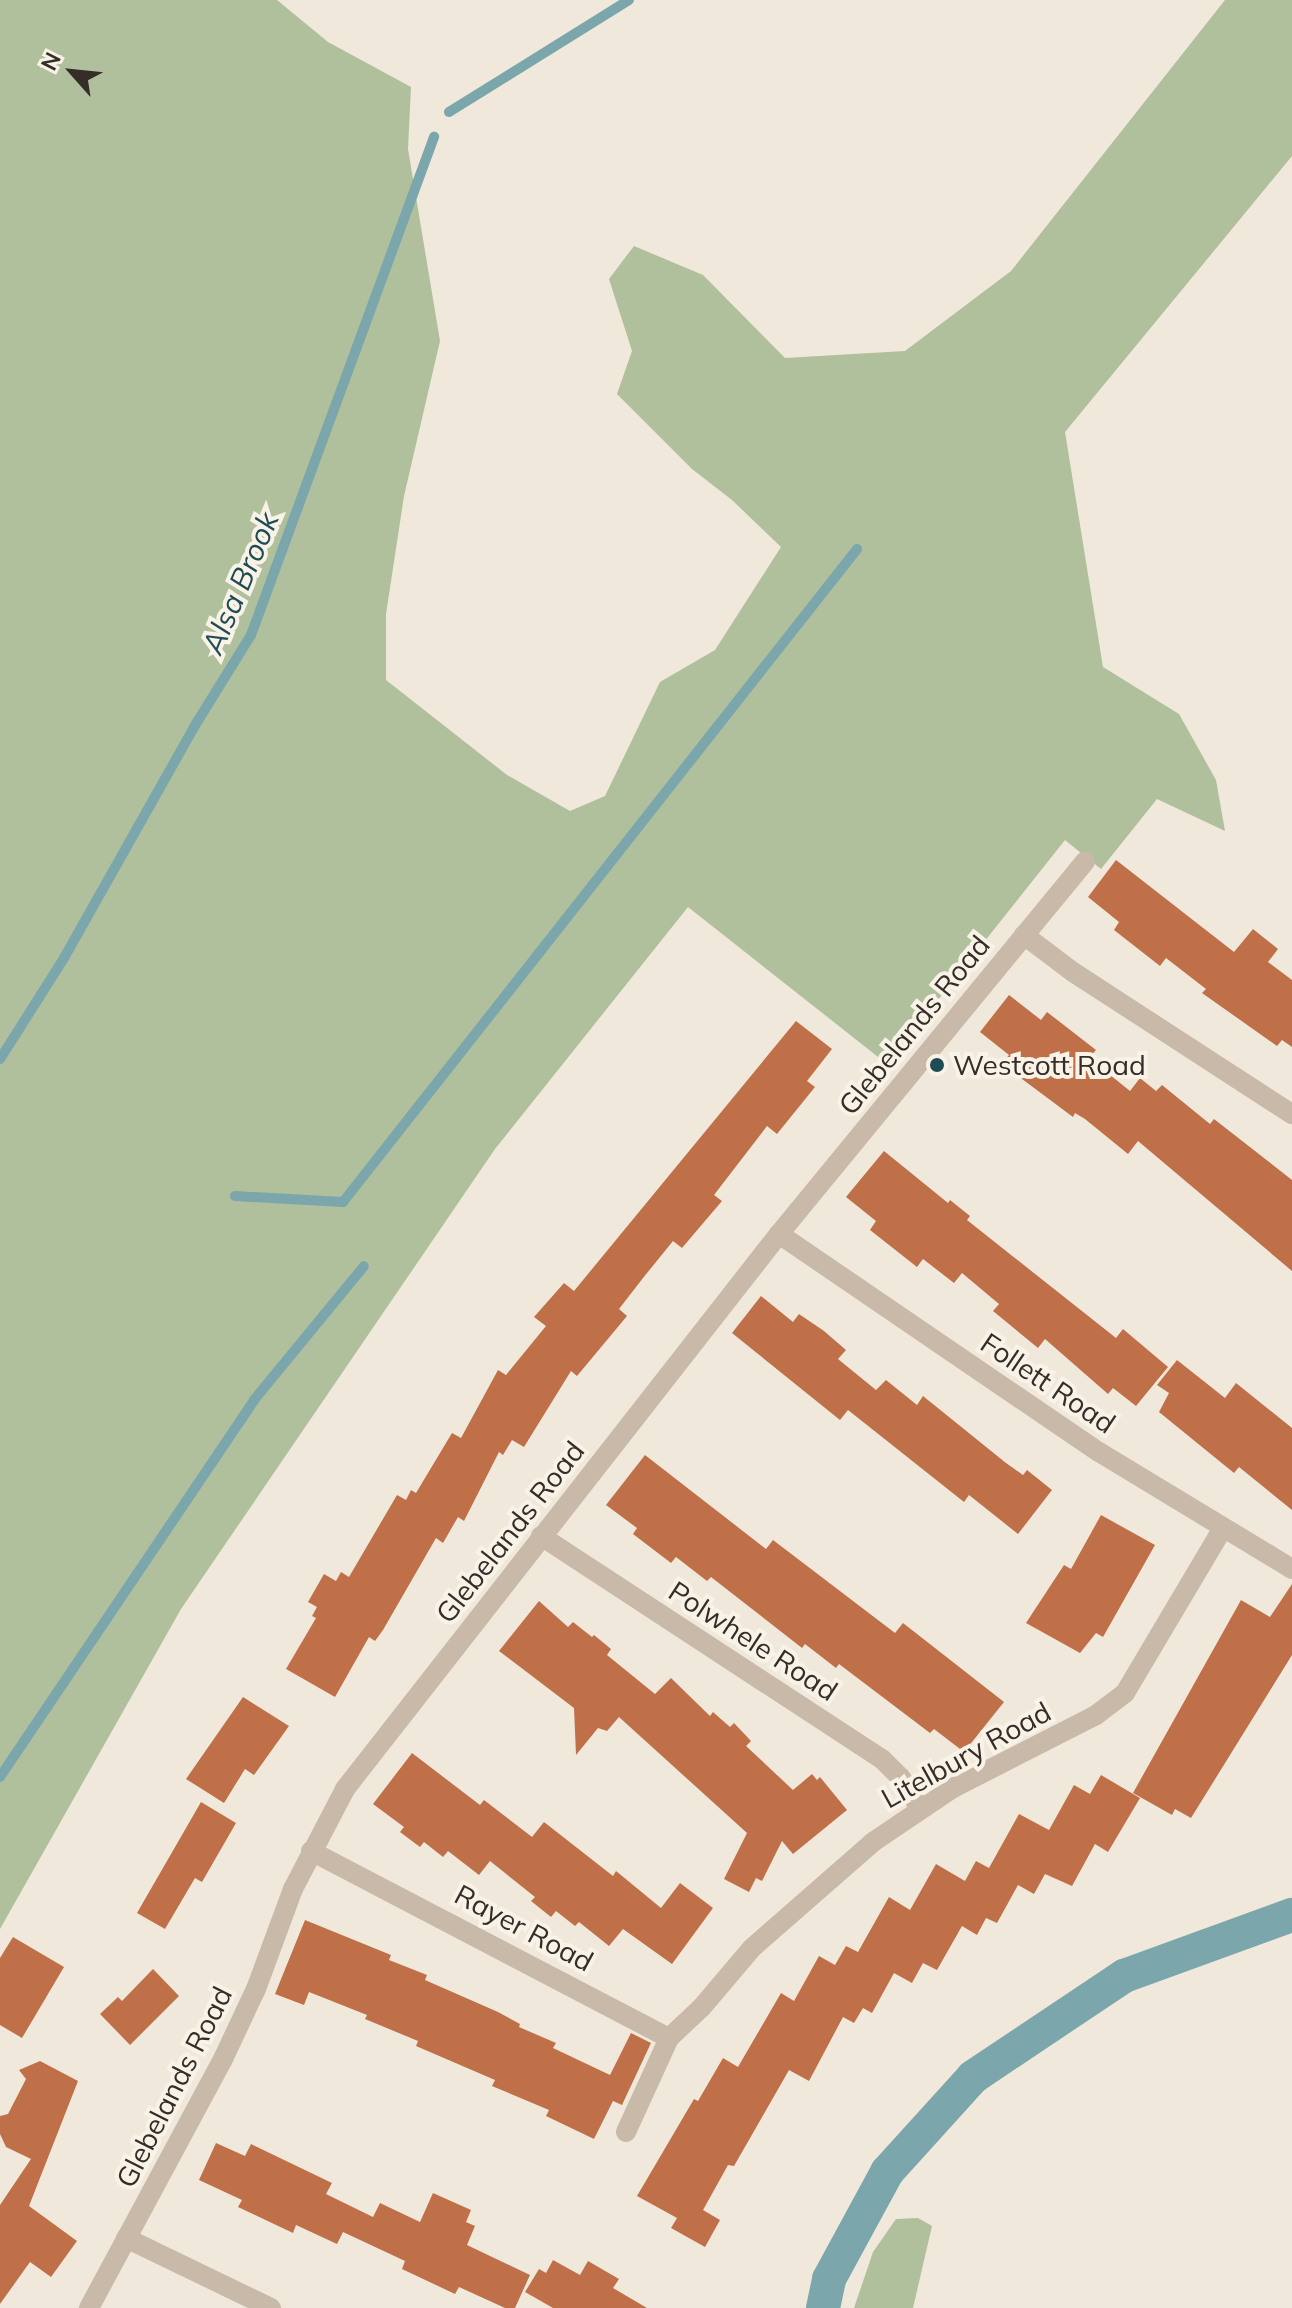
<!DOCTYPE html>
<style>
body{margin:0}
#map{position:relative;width:1292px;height:2308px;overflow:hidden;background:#f0e8db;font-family:Mulish,sans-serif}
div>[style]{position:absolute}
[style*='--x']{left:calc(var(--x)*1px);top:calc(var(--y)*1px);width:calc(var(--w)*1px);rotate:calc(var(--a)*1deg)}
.green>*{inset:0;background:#b0bf9c}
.stream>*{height:10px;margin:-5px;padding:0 5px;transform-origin:5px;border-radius:5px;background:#7ba6ac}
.canal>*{height:34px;margin:-17px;padding:0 17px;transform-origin:17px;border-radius:17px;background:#7ba6ac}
.building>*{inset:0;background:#c07049}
.minor>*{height:20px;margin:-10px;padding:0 10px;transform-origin:10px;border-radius:10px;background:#c8b9a8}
.dots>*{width:22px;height:22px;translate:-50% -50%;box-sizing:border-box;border:4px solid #f8f2e7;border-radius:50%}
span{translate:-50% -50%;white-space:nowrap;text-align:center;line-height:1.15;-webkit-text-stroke:8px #f8f2e7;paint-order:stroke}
.street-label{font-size:28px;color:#352d28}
.poi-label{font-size:28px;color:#352d28}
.left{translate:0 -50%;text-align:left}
.water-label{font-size:30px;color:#1f4c54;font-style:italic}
.north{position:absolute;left:32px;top:32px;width:80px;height:80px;-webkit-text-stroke:6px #f8f2e7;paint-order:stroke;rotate:297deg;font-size:22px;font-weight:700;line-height:32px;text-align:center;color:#352d28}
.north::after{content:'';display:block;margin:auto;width:28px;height:36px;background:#352d28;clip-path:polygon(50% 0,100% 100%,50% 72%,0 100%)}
</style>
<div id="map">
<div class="green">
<div style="clip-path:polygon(0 0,277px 0,328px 42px,411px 87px,408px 149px,440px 341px,404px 496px,386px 614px,386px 680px,507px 775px,570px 811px,605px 796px,660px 682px,715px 650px,781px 547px,732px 500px,692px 469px,617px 394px,632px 351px,609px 279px,634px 246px,703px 275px,785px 358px,905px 351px,1011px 271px,1225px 0,1292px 0,1292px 156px,1065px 432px,1103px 667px,1179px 714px,1216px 780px,1225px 831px,1157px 799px,1101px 869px,1065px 840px,887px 1064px,688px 907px,495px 1149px,181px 1609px,0 1929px)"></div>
<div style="clip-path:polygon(918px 2218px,932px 2226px,913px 2308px,854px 2308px,873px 2252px,896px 2219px)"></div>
</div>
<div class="stream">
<div style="--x:449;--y:112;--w:212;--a:-31.9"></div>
<div style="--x:0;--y:1059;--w:120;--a:-57.6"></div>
<div style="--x:64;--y:958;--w:265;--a:-60.6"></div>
<div style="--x:194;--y:727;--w:108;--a:-58.2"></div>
<div style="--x:251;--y:635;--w:531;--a:-69.82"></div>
<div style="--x:235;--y:1196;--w:108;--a:3.2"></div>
<div style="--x:343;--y:1202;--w:831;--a:-51.79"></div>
<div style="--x:0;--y:1777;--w:455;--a:-56"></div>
<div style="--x:254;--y:1400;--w:173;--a:-50.6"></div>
</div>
<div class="canal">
<div style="--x:823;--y:2308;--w:30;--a:-78"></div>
<div style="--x:829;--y:2279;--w:122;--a:-61.5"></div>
<div style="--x:887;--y:2172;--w:128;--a:-47.8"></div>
<div style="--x:973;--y:2077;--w:182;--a:-33.8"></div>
<div style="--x:1124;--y:1976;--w:179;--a:-20"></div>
</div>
<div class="building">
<div style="clip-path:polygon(1116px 860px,1234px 952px,1253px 929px,1278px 949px,1268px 962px,1292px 980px,1292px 1047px,1282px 1040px,1277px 1046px,1202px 993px,1206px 989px,1166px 958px,1160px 966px,1114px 930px,1119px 922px,1088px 897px)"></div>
<div style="clip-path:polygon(1009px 995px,1041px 1020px,1047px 1012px,1096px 1050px,1089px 1058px,1130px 1091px,1140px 1078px,1156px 1091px,1162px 1085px,1210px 1124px,1214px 1119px,1292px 1180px,1292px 1271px,1138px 1141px,1128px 1154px,1085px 1119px,1075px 1113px,1073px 1117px,1002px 1064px,1009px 1055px,980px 1032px)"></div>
<div style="clip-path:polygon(796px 1021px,832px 1049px,807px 1081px,815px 1087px,777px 1134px,767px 1126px,714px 1195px,722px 1201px,682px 1248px,673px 1241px,643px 1278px,619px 1309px,627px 1316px,577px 1376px,571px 1371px,524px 1447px,512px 1440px,503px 1455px,499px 1452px,464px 1521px,458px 1517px,443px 1543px,436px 1538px,383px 1630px,375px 1641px,369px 1637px,335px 1697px,286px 1669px,316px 1618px,312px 1616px,317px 1607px,308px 1602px,324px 1574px,336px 1581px,341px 1572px,349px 1577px,397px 1495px,406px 1500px,411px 1490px,416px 1493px,452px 1433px,461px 1438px,498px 1370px,506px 1375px,546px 1326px,534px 1317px,564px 1283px,574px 1291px)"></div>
<div style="clip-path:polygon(884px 1151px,948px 1203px,950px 1200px,970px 1216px,967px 1220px,1116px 1338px,1123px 1329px,1168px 1367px,1136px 1406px,1113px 1388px,1108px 1394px,1045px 1339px,1038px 1348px,993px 1311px,999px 1304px,962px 1273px,954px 1283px,923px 1259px,917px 1267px,870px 1230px,876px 1221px,846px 1197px)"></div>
<div style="clip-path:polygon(761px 1296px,793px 1322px,799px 1314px,824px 1331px,846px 1350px,838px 1359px,876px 1390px,886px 1380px,917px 1405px,923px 1396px,1006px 1463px,1023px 1475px,1027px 1470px,1052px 1490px,1018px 1534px,969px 1495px,964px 1502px,848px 1410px,840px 1420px,732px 1333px)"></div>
<div style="clip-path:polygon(1177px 1360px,1225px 1398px,1236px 1383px,1292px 1428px,1292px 1510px,1239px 1467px,1234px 1473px,1159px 1412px,1169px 1393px,1157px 1385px)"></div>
<div style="clip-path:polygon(645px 1455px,766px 1549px,773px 1540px,895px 1633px,903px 1623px,1004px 1702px,964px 1752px,934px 1729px,930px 1733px,839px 1664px,836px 1668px,805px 1644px,802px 1648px,711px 1577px,707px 1581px,676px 1557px,671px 1563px,633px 1534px,637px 1528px,606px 1505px)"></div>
<div style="clip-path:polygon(1101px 1515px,1155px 1545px,1103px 1637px,1096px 1633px,1080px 1653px,1026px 1623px,1064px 1565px,1071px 1569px)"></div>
<div style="clip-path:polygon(1292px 1584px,1292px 1655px,1191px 1818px,1175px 1809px,1172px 1815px,1133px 1793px,1241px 1600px,1270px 1617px)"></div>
<div style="clip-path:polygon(539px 1601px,568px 1627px,573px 1622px,592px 1637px,594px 1635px,611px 1649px,607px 1655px,655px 1694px,671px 1678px,710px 1716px,713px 1712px,730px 1727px,734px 1723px,751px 1741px,746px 1746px,793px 1790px,812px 1774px,817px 1780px,820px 1777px,847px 1810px,793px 1854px,782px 1841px,762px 1881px,756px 1878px,749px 1892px,724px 1879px,747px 1833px,619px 1717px,607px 1731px,598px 1728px,576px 1755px,574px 1708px,499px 1651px)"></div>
<div style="clip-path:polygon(243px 1697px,289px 1726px,254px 1775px,245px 1769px,224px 1803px,186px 1779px)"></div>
<div style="clip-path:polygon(412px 1753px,480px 1805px,484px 1800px,532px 1837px,544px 1822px,613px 1876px,616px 1871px,661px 1908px,680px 1883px,713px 1908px,672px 1964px,623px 1929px,609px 1946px,579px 1922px,575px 1926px,556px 1911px,551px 1917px,531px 1901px,535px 1897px,490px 1861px,479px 1875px,448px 1851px,443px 1857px,424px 1842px,420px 1847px,400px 1832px,404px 1827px,373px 1804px)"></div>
<div style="clip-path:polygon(1101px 1775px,1140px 1798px,1108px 1852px,1095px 1844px,1072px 1886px,1045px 1874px,1034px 1894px,1018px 1885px,997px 1923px,986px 1918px,977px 1935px,962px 1926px,937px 1970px,923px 1963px,912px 1983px,894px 1973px,872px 2013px,863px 2008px,854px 2023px,843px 2017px,809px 2081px,789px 2070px,734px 2166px,728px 2165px,703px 2210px,720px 2220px,705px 2247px,671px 2228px,677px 2218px,637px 2196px,694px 2099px,698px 2101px,723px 2058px,738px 2067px,781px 1993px,794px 2001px,819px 1956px,835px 1965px,846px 1946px,858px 1952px,889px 1897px,910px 1910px,936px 1864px,965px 1881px,976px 1861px,989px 1868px,1019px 1814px,1049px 1830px,1074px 1785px,1090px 1794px)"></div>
<div style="clip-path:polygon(201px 1802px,236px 1823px,202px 1882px,195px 1878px,165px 1929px,137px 1913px)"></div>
<div style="clip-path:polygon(305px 1920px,391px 1955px,389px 1960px,427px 1975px,425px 1980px,498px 2012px,520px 2024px,519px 2027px,556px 2043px,553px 2048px,610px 2075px,631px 2033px,651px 2043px,622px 2105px,613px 2101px,594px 2139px,546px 2116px,549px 2110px,492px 2086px,495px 2080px,416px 2046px,418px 2041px,365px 2019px,367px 2015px,309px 1992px,304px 2005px,275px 1994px)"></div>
<div style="clip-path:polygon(13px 1937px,64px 1967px,22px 2038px,0 2025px,0 1958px)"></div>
<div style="clip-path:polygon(153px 1969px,179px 1996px,130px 2045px,100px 2014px,118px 1997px,122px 2001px)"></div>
<div style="clip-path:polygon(40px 2061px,78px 2081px,29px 2206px,77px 2241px,51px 2277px,30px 2262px,0 2304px,0 2205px,31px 2159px,6px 2147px,0 2134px,0 2116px,8px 2114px,26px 2079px,19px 2070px)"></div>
<div style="clip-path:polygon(216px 2143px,245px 2156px,251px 2144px,332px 2183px,326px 2194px,373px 2217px,380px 2203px,420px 2222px,433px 2193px,471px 2210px,466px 2222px,475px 2226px,467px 2245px,530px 2275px,515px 2308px,505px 2308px,459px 2287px,455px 2294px,402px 2269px,405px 2261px,343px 2232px,337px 2244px,296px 2225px,293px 2233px,238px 2207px,242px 2200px,199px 2180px)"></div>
<div style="clip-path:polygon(553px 2260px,580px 2275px,588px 2261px,619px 2279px,613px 2288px,647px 2308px,553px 2308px,525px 2292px,539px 2269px,546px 2273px)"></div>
</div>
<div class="minor">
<div style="--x:1024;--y:935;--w:61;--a:37.1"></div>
<div style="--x:1073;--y:972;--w:261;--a:33"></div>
<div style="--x:779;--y:1234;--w:387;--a:34.3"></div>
<div style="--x:1099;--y:1452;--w:226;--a:31.2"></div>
<div style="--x:541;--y:1536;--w:407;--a:33.2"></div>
<div style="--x:882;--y:1759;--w:27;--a:45"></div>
<div style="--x:901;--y:1778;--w:36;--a:58"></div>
<div style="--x:311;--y:1851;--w:404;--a:27.6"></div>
<div style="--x:669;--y:2038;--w:45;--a:-43.2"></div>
<div style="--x:702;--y:2007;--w:77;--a:-49.7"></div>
<div style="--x:752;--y:1948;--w:161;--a:-41.2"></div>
<div style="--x:873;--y:1842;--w:97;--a:-34"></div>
<div style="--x:953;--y:1788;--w:161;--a:-27"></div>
<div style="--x:1096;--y:1715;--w:36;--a:-37"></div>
<div style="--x:1125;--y:1693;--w:192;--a:-59.3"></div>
<div style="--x:626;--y:2132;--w:103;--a:-65.4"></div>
<div style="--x:126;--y:2238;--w:161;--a:25.8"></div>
<div style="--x:89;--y:2308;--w:283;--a:-61.7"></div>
<div style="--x:223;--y:2059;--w:77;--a:-64.8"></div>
<div style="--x:256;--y:1989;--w:107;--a:-69.7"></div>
<div style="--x:293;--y:1889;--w:113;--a:-62.5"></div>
<div style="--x:345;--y:1789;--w:705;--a:-51.98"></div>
<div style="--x:779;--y:1234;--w:482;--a:-50.6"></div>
</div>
<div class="dots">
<div style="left:937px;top:1065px;background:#1f4c54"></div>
</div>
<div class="street-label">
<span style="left:914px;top:1025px;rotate:-51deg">Glebelands Road</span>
<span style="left:1048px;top:1383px;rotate:34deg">Follett Road</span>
<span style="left:510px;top:1532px;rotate:-52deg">Glebelands Road</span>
<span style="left:753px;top:1641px;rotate:33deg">Polwhele Road</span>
<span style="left:966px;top:1755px;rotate:-29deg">Litelbury Road</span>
<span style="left:524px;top:1928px;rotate:28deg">Rayer Road</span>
<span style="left:174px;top:2087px;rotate:-63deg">Glebelands Road</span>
</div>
<div class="poi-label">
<span class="left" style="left:953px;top:1065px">Westcott Road</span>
</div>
<div class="water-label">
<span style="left:240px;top:583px;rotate:-67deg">Alsa Brook</span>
</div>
<div class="north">N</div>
</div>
